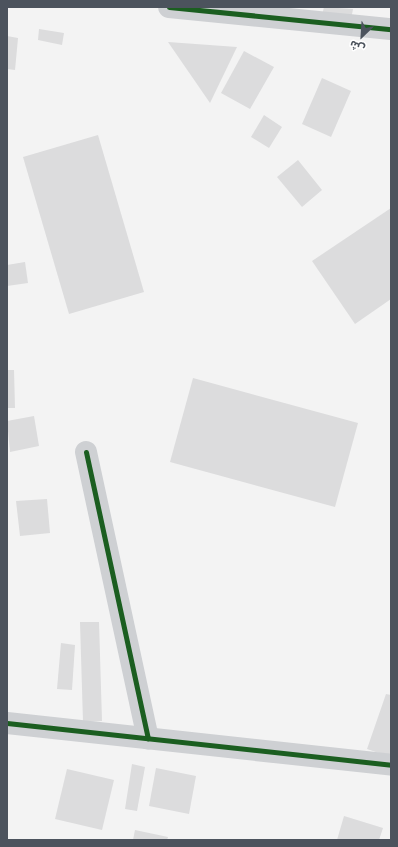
<!DOCTYPE html>
<meta charset="utf-8">
<style>
body{margin:0}
#map{position:relative;width:398px;height:847px;overflow:hidden;background:#f3f3f3;font-family:Barlow,"Noto Sans Arabic",sans-serif}
div>[style]{position:absolute}
[style*='--x']{left:calc(var(--x)*1px);top:calc(var(--y)*1px);width:calc(var(--w)*1px);rotate:calc(var(--a)*1deg)}
.building>*{inset:0;background:#dcdcdd}
.street>*{height:22px;margin:-11px;padding:0 11px;transform-origin:11px;border-radius:11px;background:#ced0d3}
.cycleway>*{height:5px;margin:-2.5px;padding:0 2.5px;transform-origin:2.5px;border-radius:2.5px;background:#1b5e20}
span{translate:-50% -50%;white-space:nowrap;text-align:center;line-height:1.15;-webkit-text-stroke:3px #fff;paint-order:stroke}
.frame{position:absolute;inset:0;border:8px solid #4c535d;pointer-events:none}
.north{position:absolute;left:342px;top:16px;width:40px;height:40px;-webkit-text-stroke:3px #fff;paint-order:stroke;rotate:205deg;font-size:11px;font-weight:700;line-height:16px;text-align:center;color:#4c535d}
.north::after{content:'';display:block;margin:auto;width:14px;height:18px;background:#4c535d;clip-path:polygon(50% 0,100% 100%,50% 72%,0 100%)}
</style>
<div id="map">
<div class="building">
<div style="clip-path:polygon(324px 7px,353px 9px,349px 31px,320px 24px)"></div>
<div style="clip-path:polygon(39px 29px,64px 33px,62px 45px,38px 40px)"></div>
<div style="clip-path:polygon(7px 36px,18px 38px,15px 70px,7px 69px)"></div>
<div style="clip-path:polygon(168px 42px,237px 47px,210px 103px)"></div>
<div style="clip-path:polygon(244px 51px,274px 67px,250px 109px,221px 93px)"></div>
<div style="clip-path:polygon(322px 78px,351px 91px,331px 137px,302px 124px)"></div>
<div style="clip-path:polygon(264px 115px,282px 127px,269px 148px,251px 137px)"></div>
<div style="clip-path:polygon(98px 135px,144px 292px,69px 314px,23px 157px)"></div>
<div style="clip-path:polygon(298px 160px,322px 190px,302px 207px,277px 177px)"></div>
<div style="clip-path:polygon(391px 208px,391px 299px,355px 324px,312px 261px)"></div>
<div style="clip-path:polygon(25px 262px,28px 283px,7px 286px,7px 265px)"></div>
<div style="clip-path:polygon(7px 370px,14px 370px,15px 408px,7px 408px)"></div>
<div style="clip-path:polygon(193px 378px,358px 423px,335px 507px,170px 462px)"></div>
<div style="clip-path:polygon(34px 416px,39px 446px,10px 452px,7px 421px)"></div>
<div style="clip-path:polygon(47px 499px,50px 533px,20px 536px,16px 501px)"></div>
<div style="clip-path:polygon(80px 622px,99px 622px,102px 721px,83px 722px)"></div>
<div style="clip-path:polygon(61px 643px,75px 645px,72px 690px,57px 689px)"></div>
<div style="clip-path:polygon(386px 694px,391px 695px,391px 757px,367px 749px)"></div>
<div style="clip-path:polygon(132px 764px,145px 767px,137px 811px,125px 809px)"></div>
<div style="clip-path:polygon(156px 768px,196px 776px,189px 814px,149px 806px)"></div>
<div style="clip-path:polygon(67px 769px,114px 780px,102px 830px,55px 819px)"></div>
<div style="clip-path:polygon(344px 816px,383px 828px,379px 840px,337px 840px)"></div>
<div style="clip-path:polygon(135px 830px,168px 837px,167px 840px,133px 840px)"></div>
</div>
<div class="street">
<div style="--x:169;--y:7;--w:223;--a:5.7"></div>
<div style="--x:86;--y:452;--w:293;--a:77.8"></div>
<div style="--x:7;--y:723;--w:386;--a:6.2"></div>
</div>
<div class="cycleway">
<div style="--x:169;--y:7;--w:223;--a:5.7"></div>
<div style="--x:86;--y:452;--w:293;--a:77.8"></div>
<div style="--x:7;--y:723;--w:386;--a:6.2"></div>
</div>
<div class="frame"></div>
<div class="north">ش</div>
</div>
